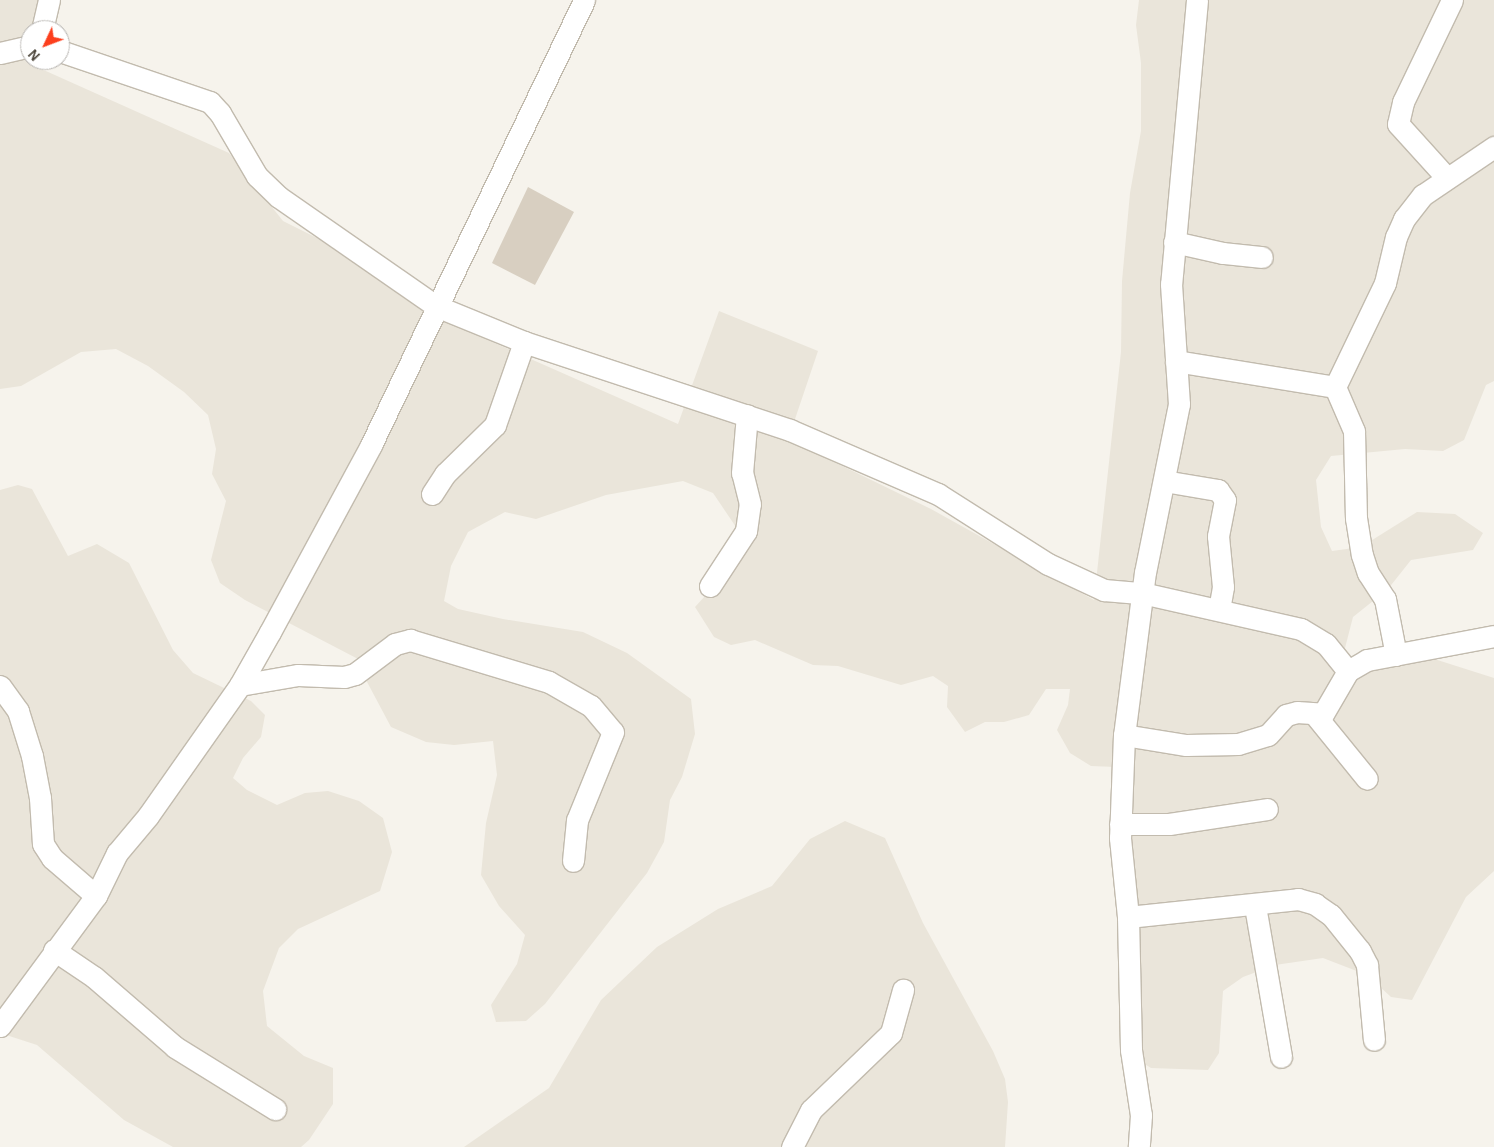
<!DOCTYPE html>
<style>
body{margin:0}
#map{position:relative;width:1494px;height:1147px;overflow:hidden;background:#f6f3ec;font-family:"Alegreya Sans",sans-serif}
div>[style]{position:absolute}
[style*='--x']{left:calc(var(--x)*1px);top:calc(var(--y)*1px);width:calc(var(--w)*1px);rotate:calc(var(--a)*1deg)}
.residential>*{inset:0;background:#eae5da}
.building>*{inset:0;background:#d8cfc1}
.roads{filter:drop-shadow(1px 0 #c2bbae) drop-shadow(-1px 0 #c2bbae) drop-shadow(0 1px #c2bbae) drop-shadow(0 -1px #c2bbae)}
.minor>*{height:21px;margin:-10.5px;padding:0 10.5px;transform-origin:10.5px;border-radius:10.5px;background:#fff}
span{translate:-50% -50%;white-space:nowrap;text-align:center;line-height:1.15;-webkit-text-stroke:4.5px #fff;paint-order:stroke}
.north{position:absolute;left:20px;top:20px;width:50px;height:50px;box-sizing:border-box;background:#fff;border:1px solid #b7b4b0;border-radius:50%;rotate:227deg;font-size:14px;font-weight:700;line-height:20px;text-align:center;color:#4b4439}
.north::after{content:'';display:block;margin:auto;width:18px;height:22px;background:#fc3f1d;clip-path:polygon(50% 0,100% 100%,50% 72%,0 100%)}
</style>
<div id="map">
<div class="residential">
<div style="clip-path:polygon(0 0,39px 0,34px 30px,30px 30px,28px 63px,229px 153px,283px 221px,327px 243px,447px 322px,678px 424px,719px 311px,818px 351px,794px 422px,795px 443px,931px 509px,1094px 600px,1121px 352px,1122px 281px,1130px 193px,1141px 131px,1141px 63px,1136px 25px,1139px 0,1494px 0,1494px 381px,1486px 385px,1464px 440px,1443px 451px,1405px 449px,1331px 456px,1316px 480px,1321px 527px,1332px 551px,1361px 547px,1417px 512px,1455px 514px,1483px 533px,1473px 550px,1411px 560px,1388px 589px,1353px 617px,1345px 648px,1346px 664px,1369px 671px,1428px 657px,1494px 678px,1494px 871px,1466px 897px,1412px 1000px,1391px 997px,1367px 975px,1323px 958px,1275px 965px,1243px 977px,1223px 991px,1219px 1053px,1208px 1070px,1151px 1068px,1132px 1056px,1116px 767px,1091px 766px,1070px 753px,1057px 730px,1068px 705px,1070px 689px,1046px 689px,1029px 715px,1004px 722px,985px 722px,965px 732px,947px 707px,948px 686px,933px 676px,901px 685px,838px 666px,813px 665px,755px 640px,731px 645px,714px 637px,695px 607px,716px 584px,735px 553px,736px 527px,713px 493px,683px 481px,606px 495px,536px 519px,505px 512px,468px 532px,451px 566px,444px 601px,458px 609px,503px 619px,583px 632px,627px 653px,691px 699px,695px 734px,682px 777px,670px 800px,664px 842px,647px 873px,545px 1004px,526px 1021px,496px 1022px,491px 1005px,517px 964px,525px 935px,499px 906px,481px 875px,486px 823px,497px 775px,493px 741px,454px 745px,426px 742px,391px 727px,366px 680px,360px 660px,245px 600px,220px 583px,211px 560px,226px 501px,212px 474px,216px 449px,208px 415px,184px 392px,148px 366px,116px 349px,81px 352px,21px 386px,0 389px)"></div>
<div style="clip-path:polygon(18px 485px,32px 489px,68px 556px,97px 544px,129px 563px,173px 650px,193px 673px,251px 701px,265px 715px,261px 737px,243px 758px,233px 778px,247px 790px,277px 805px,305px 793px,328px 791px,359px 801px,383px 818px,392px 852px,380px 891px,298px 929px,279px 948px,263px 991px,267px 1026px,304px 1056px,333px 1068px,333px 1104px,309px 1140px,301px 1147px,173px 1147px,124px 1120px,37px 1045px,0 1033px,0 490px)"></div>
<div style="clip-path:polygon(845px 821px,885px 838px,923px 923px,993px 1051px,1005px 1079px,1008px 1102px,1005px 1147px,464px 1147px,549px 1088px,601px 1000px,657px 947px,718px 909px,772px 886px,810px 839px)"></div>
</div>
<div class="building">
<div style="clip-path:polygon(528px 187px,574px 212px,535px 285px,492px 263px)"></div>
</div>
<div class="roads">
<div class="minor">
<div style="--x:1197;--y:0;--w:285;--a:95.2"></div>
<div style="--x:1171;--y:284;--w:120;--a:86.2"></div>
<div style="--x:1179;--y:404;--w:171;--a:101.4"></div>
<div style="--x:1145;--y:572;--w:164;--a:97.3"></div>
<div style="--x:1124;--y:735;--w:103;--a:92.2"></div>
<div style="--x:1120;--y:838;--w:79;--a:84.2"></div>
<div style="--x:1128;--y:917;--w:171;--a:-6"></div>
<div style="--x:1298;--y:899;--w:18;--a:16"></div>
<div style="--x:1315;--y:904;--w:19;--a:35"></div>
<div style="--x:1331;--y:915;--w:46;--a:51.1"></div>
<div style="--x:1360;--y:951;--w:16;--a:63"></div>
<div style="--x:1367;--y:965;--w:75;--a:84.7"></div>
<div style="--x:42;--y:30;--w:31;--a:-77"></div>
<div style="--x:60;--y:51;--w:158;--a:18.8"></div>
<div style="--x:210;--y:102;--w:15;--a:48"></div>
<div style="--x:220;--y:113;--w:73;--a:59.6"></div>
<div style="--x:257;--y:176;--w:30;--a:44"></div>
<div style="--x:279;--y:197;--w:191;--a:34.8"></div>
<div style="--x:436;--y:306;--w:95;--a:22.2"></div>
<div style="--x:524;--y:342;--w:280;--a:18.3"></div>
<div style="--x:790;--y:430;--w:161;--a:23.4"></div>
<div style="--x:938;--y:494;--w:130;--a:32.5"></div>
<div style="--x:1048;--y:564;--w:62;--a:24.9"></div>
<div style="--x:1104;--y:590;--w:38;--a:5"></div>
<div style="--x:1142;--y:593;--w:163;--a:12.8"></div>
<div style="--x:1301;--y:629;--w:29;--a:31"></div>
<div style="--x:1326;--y:644;--w:35;--a:51"></div>
<div style="--x:0;--y:53;--w:31;--a:-13"></div>
<div style="--x:1447;--y:178;--w:73;--a:-132.2"></div>
<div style="--x:1398;--y:124;--w:23;--a:-77"></div>
<div style="--x:1403;--y:102;--w:113;--a:-64.3"></div>
<div style="--x:1174;--y:242;--w:50;--a:12.7"></div>
<div style="--x:1223;--y:253;--w:39;--a:6"></div>
<div style="--x:1176;--y:361;--w:161;--a:9.3"></div>
<div style="--x:1335;--y:387;--w:115;--a:-64.3"></div>
<div style="--x:1385;--y:283;--w:47;--a:-76.6"></div>
<div style="--x:1396;--y:237;--w:20;--a:-66"></div>
<div style="--x:1404;--y:219;--w:31;--a:-52"></div>
<div style="--x:1423;--y:195;--w:86;--a:-34.1"></div>
<div style="--x:1335;--y:387;--w:48;--a:66.6"></div>
<div style="--x:1354;--y:431;--w:87;--a:88.7"></div>
<div style="--x:1356;--y:518;--w:37;--a:81"></div>
<div style="--x:1362;--y:555;--w:19;--a:72"></div>
<div style="--x:1368;--y:573;--w:31;--a:57"></div>
<div style="--x:1385;--y:599;--w:57;--a:78.9"></div>
<div style="--x:1164;--y:481;--w:55;--a:9.5"></div>
<div style="--x:1218;--y:490;--w:12;--a:55"></div>
<div style="--x:1225;--y:500;--w:37;--a:101"></div>
<div style="--x:1218;--y:536;--w:51;--a:84.4"></div>
<div style="--x:1223;--y:587;--w:23;--a:100"></div>
<div style="--x:432;--y:494;--w:24;--a:-57"></div>
<div style="--x:445;--y:474;--w:70;--a:-44.4"></div>
<div style="--x:495;--y:425;--w:88;--a:-70.7"></div>
<div style="--x:710;--y:586;--w:66;--a:-56.8"></div>
<div style="--x:746;--y:531;--w:27;--a:-82"></div>
<div style="--x:750;--y:504;--w:32;--a:-104"></div>
<div style="--x:742;--y:473;--w:58;--a:-85.1"></div>
<div style="--x:240;--y:685;--w:59;--a:-9.8"></div>
<div style="--x:298;--y:675;--w:46;--a:2.5"></div>
<div style="--x:344;--y:677;--w:11;--a:-15"></div>
<div style="--x:355;--y:674;--w:50;--a:-36.9"></div>
<div style="--x:395;--y:644;--w:16;--a:-15"></div>
<div style="--x:410;--y:640;--w:145;--a:16.8"></div>
<div style="--x:549;--y:682;--w:48;--a:29.7"></div>
<div style="--x:591;--y:706;--w:34;--a:50"></div>
<div style="--x:613;--y:732;--w:95;--a:112.2"></div>
<div style="--x:577;--y:820;--w:41;--a:95.6"></div>
<div style="--x:0;--y:686;--w:31;--a:54"></div>
<div style="--x:18;--y:711;--w:47;--a:72.7"></div>
<div style="--x:32;--y:756;--w:43;--a:79.2"></div>
<div style="--x:40;--y:798;--w:46;--a:86.3"></div>
<div style="--x:43;--y:844;--w:17;--a:57"></div>
<div style="--x:52;--y:858;--w:58;--a:40.8"></div>
<div style="--x:1315;--y:715;--w:82;--a:50.9"></div>
<div style="--x:1124;--y:735;--w:63;--a:9.2"></div>
<div style="--x:1186;--y:745;--w:52;--a:-1.1"></div>
<div style="--x:1238;--y:744;--w:31;--a:-17"></div>
<div style="--x:1268;--y:735;--w:27;--a:-48"></div>
<div style="--x:1286;--y:715;--w:11;--a:-15"></div>
<div style="--x:1297;--y:712;--w:26;--a:4"></div>
<div style="--x:1323;--y:714;--w:50;--a:-59.8"></div>
<div style="--x:1348;--y:671;--w:22;--a:-30"></div>
<div style="--x:1367;--y:660;--w:129;--a:-10.7"></div>
<div style="--x:1120;--y:824;--w:49;--a:0"></div>
<div style="--x:1169;--y:824;--w:99;--a:-8.7"></div>
<div style="--x:1255;--y:906;--w:153;--a:80.2"></div>
<div style="--x:1128;--y:917;--w:133;--a:88.7"></div>
<div style="--x:1131;--y:1050;--w:66;--a:81.3"></div>
<div style="--x:1141;--y:1115;--w:32;--a:94"></div>
<div style="--x:54;--y:950;--w:48;--a:34"></div>
<div style="--x:94;--y:977;--w:107;--a:40.8"></div>
<div style="--x:175;--y:1047;--w:118;--a:31.8"></div>
<div style="--x:0;--y:1026;--w:162;--a:-53.6"></div>
<div style="--x:96;--y:896;--w:48;--a:-64"></div>
<div style="--x:117;--y:853;--w:48;--a:-50"></div>
<div style="--x:148;--y:816;--w:160;--a:-54.9"></div>
<div style="--x:240;--y:685;--w:61;--a:-60.5"></div>
<div style="--x:270;--y:632;--w:213;--a:-61.6"></div>
<div style="--x:371;--y:445;--w:493;--a:-64.4"></div>
<div style="--x:792;--y:1147;--w:42;--a:-62.8"></div>
<div style="--x:811;--y:1110;--w:111;--a:-43.9"></div>
<div style="--x:891;--y:1033;--w:45;--a:-74.4"></div>
</div>
</div>
<div class="north">N</div>
</div>
